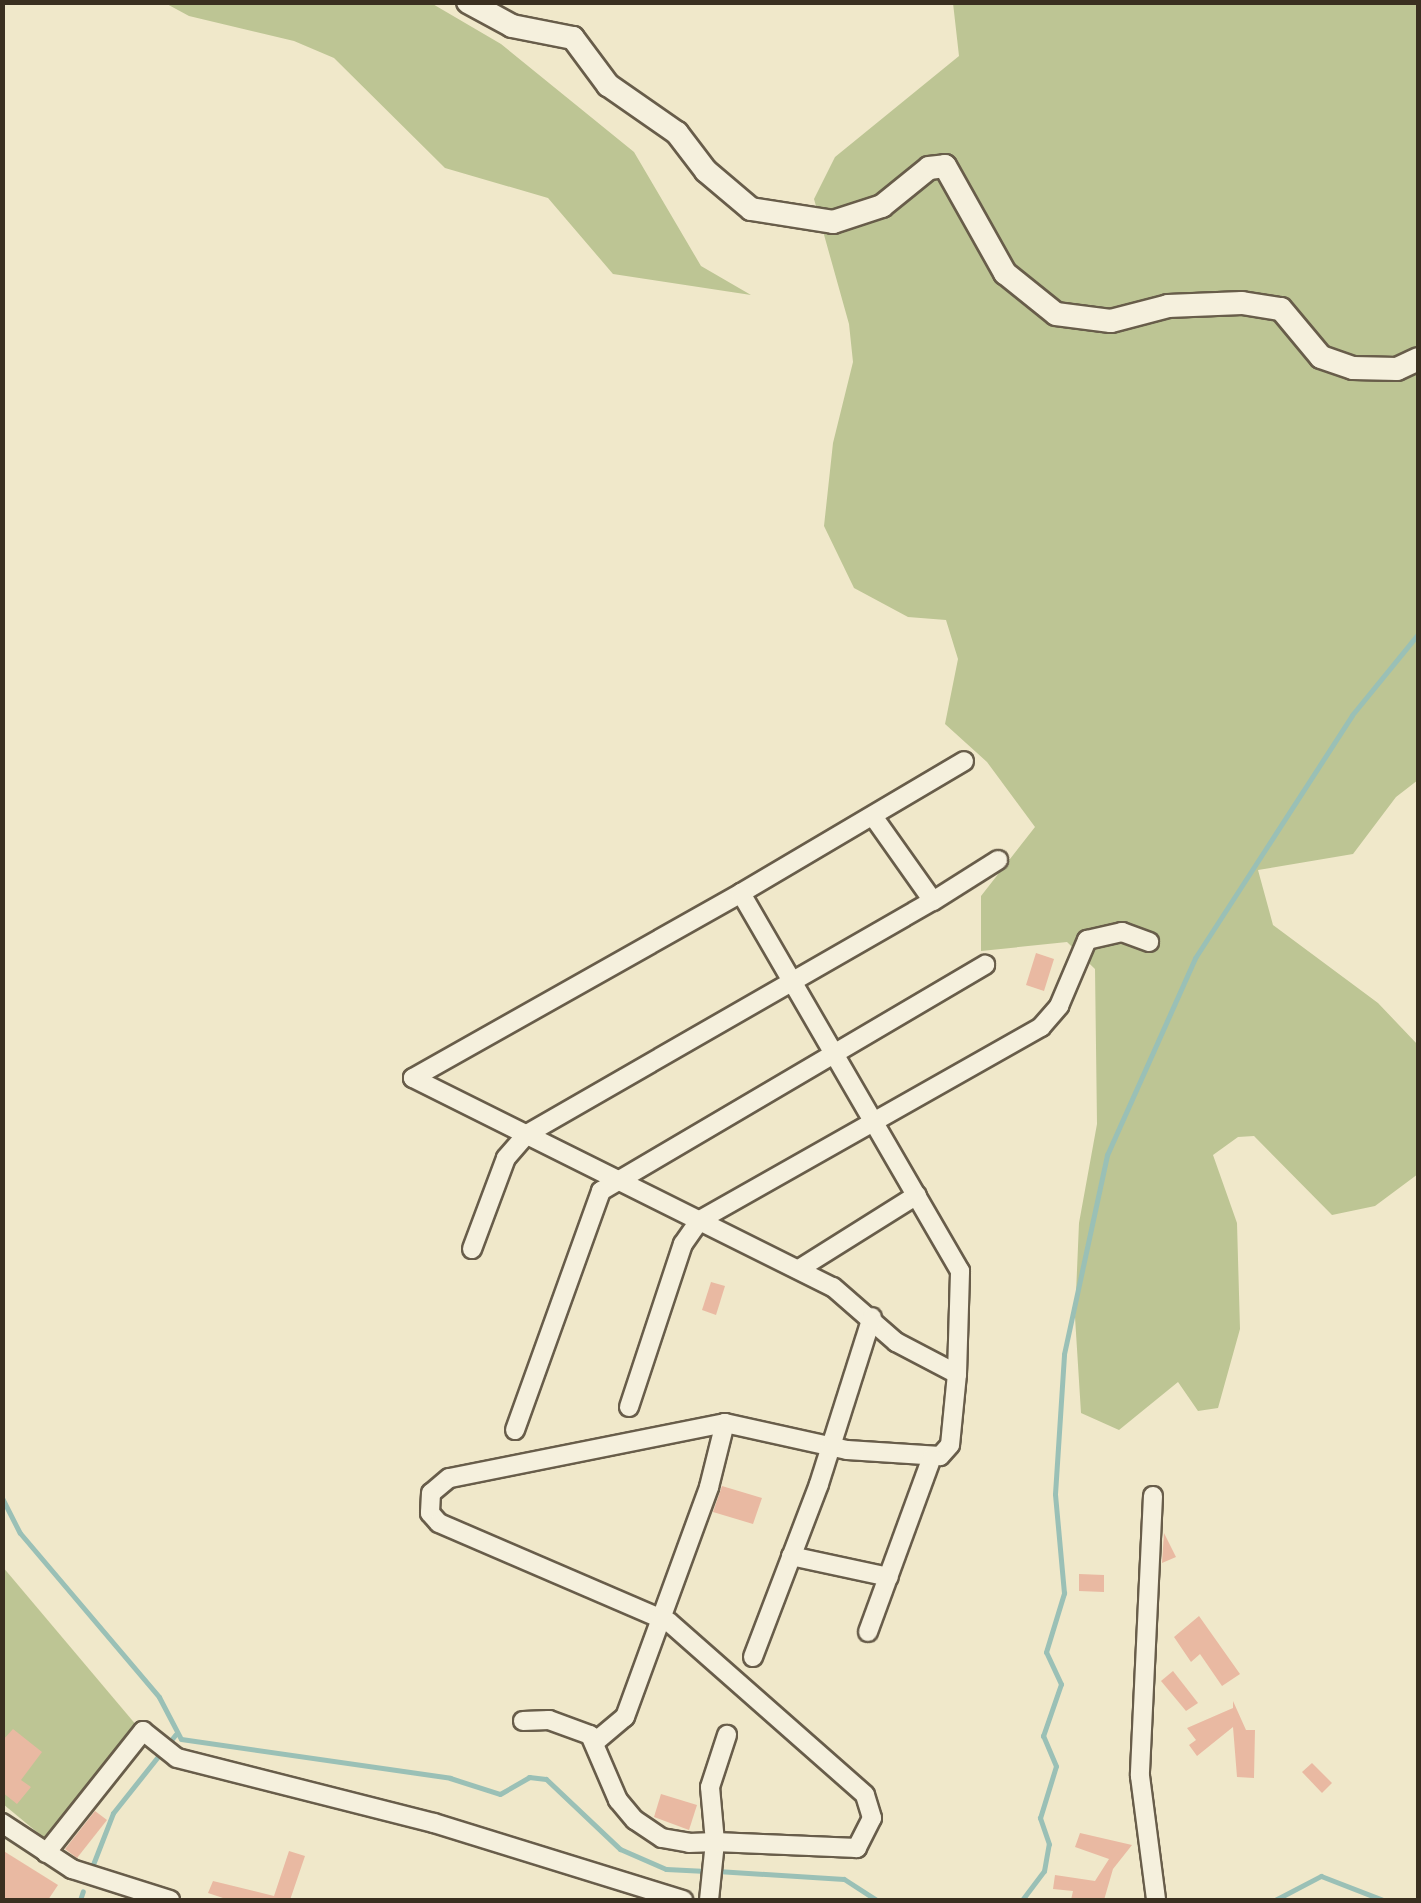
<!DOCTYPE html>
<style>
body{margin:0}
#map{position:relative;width:1421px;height:1903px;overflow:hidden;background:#f0e8ca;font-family:"EB Garamond",serif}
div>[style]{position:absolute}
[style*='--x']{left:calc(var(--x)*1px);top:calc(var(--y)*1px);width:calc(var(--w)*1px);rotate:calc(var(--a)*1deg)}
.green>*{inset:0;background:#bdc594}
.stream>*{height:5px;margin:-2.5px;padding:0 2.5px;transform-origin:2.5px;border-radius:2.5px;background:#9ac0b6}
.building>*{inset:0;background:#e9b9a2}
.roads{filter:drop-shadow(2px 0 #685d4a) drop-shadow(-2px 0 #685d4a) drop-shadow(0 2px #685d4a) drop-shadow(0 -2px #685d4a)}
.street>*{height:18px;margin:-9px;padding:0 9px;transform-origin:9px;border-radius:9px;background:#f5f0dd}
.secondary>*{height:22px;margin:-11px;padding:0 11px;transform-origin:11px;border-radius:11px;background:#f5f0dd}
span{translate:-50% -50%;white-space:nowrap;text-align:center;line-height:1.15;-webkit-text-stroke:9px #f5f0dd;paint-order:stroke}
.frame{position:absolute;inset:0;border:5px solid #3a2f20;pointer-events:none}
</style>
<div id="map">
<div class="green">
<div style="clip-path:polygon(165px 3px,431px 3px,501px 44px,634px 152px,701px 266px,751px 295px,613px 274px,548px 198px,445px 168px,334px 58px,294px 41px,189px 16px)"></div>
<div style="clip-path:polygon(953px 3px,1418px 3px,1418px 780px,1396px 797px,1353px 854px,1258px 870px,1273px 925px,1378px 1003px,1418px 1045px,1418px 1174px,1375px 1206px,1332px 1215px,1254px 1136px,1238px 1137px,1213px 1155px,1237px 1223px,1240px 1329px,1218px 1408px,1198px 1411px,1178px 1382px,1119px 1430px,1081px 1413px,1075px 1317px,1079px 1223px,1097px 1124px,1095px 969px,1067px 942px,981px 951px,981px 896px,1035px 827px,987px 762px,945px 724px,958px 659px,946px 620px,908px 617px,854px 588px,824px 526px,833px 443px,853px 362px,849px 324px,814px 199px,835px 157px,959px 56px)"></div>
<div style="clip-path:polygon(2px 1566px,137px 1726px,49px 1842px,3px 1804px)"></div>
</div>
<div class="stream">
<div style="--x:2;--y:1498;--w:39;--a:63"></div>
<div style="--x:20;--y:1533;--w:215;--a:49.7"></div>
<div style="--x:159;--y:1697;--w:47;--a:62.4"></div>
<div style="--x:181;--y:1739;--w:272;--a:8.2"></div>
<div style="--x:450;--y:1778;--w:52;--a:17.7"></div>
<div style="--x:500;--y:1794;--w:34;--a:-30"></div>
<div style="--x:529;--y:1777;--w:17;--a:7"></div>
<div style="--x:546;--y:1779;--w:102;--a:43.4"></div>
<div style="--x:620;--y:1849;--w:50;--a:23.5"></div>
<div style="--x:666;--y:1869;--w:40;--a:2.9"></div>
<div style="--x:92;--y:1867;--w:58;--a:-68.7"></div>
<div style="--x:113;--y:1813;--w:100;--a:-51.5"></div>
<div style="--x:717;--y:1871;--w:127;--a:3.6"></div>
<div style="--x:844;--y:1879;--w:38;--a:33"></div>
<div style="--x:80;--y:1900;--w:9;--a:-72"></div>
<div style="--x:1022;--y:1900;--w:36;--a:-53"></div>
<div style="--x:1044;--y:1871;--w:27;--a:-80"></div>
<div style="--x:1049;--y:1844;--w:28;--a:-109"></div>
<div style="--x:1040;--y:1818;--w:54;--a:-72.9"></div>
<div style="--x:1056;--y:1766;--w:33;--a:-113"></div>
<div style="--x:1043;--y:1736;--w:55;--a:-70.9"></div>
<div style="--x:1061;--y:1684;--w:35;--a:-115"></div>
<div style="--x:1046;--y:1652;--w:62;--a:-73"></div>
<div style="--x:1064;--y:1593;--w:99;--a:-95.2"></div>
<div style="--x:1055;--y:1494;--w:140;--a:-86.3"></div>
<div style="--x:1064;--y:1354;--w:204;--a:-77.8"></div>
<div style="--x:1107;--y:1155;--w:216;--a:-65.9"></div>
<div style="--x:1195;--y:958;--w:289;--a:-57.1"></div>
<div style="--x:1352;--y:715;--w:104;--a:-50.8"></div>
<div style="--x:1275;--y:1900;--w:52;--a:-27.6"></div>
<div style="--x:1321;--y:1876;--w:66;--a:21.2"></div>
</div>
<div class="building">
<div style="clip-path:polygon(1036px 953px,1054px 959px,1044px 991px,1026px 985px)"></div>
<div style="clip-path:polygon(711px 1282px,725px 1286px,716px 1315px,702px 1310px)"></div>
<div style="clip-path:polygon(722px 1486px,762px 1498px,753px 1524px,713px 1512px)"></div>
<div style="clip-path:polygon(1164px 1533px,1176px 1557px,1162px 1563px)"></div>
<div style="clip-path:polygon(1079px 1574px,1104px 1575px,1104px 1592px,1079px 1591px)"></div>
<div style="clip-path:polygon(1199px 1616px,1240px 1674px,1222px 1686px,1200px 1654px,1191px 1662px,1174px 1637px)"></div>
<div style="clip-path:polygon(1173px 1671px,1198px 1703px,1186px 1711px,1161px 1681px)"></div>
<div style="clip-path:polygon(1233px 1701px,1246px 1730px,1255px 1730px,1254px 1778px,1237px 1777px,1233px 1727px,1197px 1756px,1189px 1745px,1196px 1740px,1187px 1728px,1233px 1708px)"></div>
<div style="clip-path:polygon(13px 1729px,42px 1752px,21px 1780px,31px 1787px,17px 1804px,2px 1792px,2px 1741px)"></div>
<div style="clip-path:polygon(1312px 1763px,1332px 1783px,1322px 1793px,1302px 1772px)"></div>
<div style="clip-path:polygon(661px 1794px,697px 1805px,689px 1830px,654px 1817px)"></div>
<div style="clip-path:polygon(95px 1811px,107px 1820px,77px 1858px,65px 1849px)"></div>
<div style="clip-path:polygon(1080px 1833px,1132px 1845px,1113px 1869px,1104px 1900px,1071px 1900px,1073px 1891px,1053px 1889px,1055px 1875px,1095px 1881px,1109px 1859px,1075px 1847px)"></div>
<div style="clip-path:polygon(2px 1850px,58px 1885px,48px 1900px,2px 1900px)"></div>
<div style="clip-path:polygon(289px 1851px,305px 1856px,290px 1900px,229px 1900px,208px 1893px,213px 1881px,274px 1896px)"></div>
</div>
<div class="roads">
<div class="street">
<div style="--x:933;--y:901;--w:77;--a:-32.2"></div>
<div style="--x:413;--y:1078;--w:469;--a:26.5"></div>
<div style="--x:833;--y:1287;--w:84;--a:41.1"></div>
<div style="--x:896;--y:1342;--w:69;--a:27.7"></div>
<div style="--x:957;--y:1374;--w:71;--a:95.6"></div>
<div style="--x:950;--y:1445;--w:15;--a:132"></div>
<div style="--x:940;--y:1456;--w:93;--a:-176.3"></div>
<div style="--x:847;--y:1450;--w:125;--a:-167.5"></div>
<div style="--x:725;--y:1423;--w:281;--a:168.7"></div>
<div style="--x:449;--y:1478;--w:23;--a:140"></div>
<div style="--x:431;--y:1493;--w:20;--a:93"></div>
<div style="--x:430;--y:1513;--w:13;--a:48"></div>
<div style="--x:439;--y:1523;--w:250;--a:23.3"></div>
<div style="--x:669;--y:1622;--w:261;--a:41.4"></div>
<div style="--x:865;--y:1795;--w:24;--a:73"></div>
<div style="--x:872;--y:1818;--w:34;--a:117"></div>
<div style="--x:857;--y:1848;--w:142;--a:-177.6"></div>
<div style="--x:715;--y:1842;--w:58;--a:95.9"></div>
<div style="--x:413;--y:1078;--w:377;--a:-29.4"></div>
<div style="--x:472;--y:1249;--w:97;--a:-69.5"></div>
<div style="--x:506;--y:1158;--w:32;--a:-49"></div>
<div style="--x:527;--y:1134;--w:468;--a:-29.9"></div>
<div style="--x:933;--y:901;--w:100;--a:-125.3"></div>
<div style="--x:799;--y:1269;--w:139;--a:-32.1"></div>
<div style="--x:957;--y:1374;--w:103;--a:-88.3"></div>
<div style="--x:960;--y:1271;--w:437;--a:-120.1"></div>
<div style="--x:741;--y:893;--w:259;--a:-30.6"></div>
<div style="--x:629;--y:1407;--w:172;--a:-71.7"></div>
<div style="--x:683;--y:1244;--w:29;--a:-55"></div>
<div style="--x:700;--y:1220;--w:392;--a:-29.5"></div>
<div style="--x:1041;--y:1027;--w:28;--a:-49"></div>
<div style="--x:1059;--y:1006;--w:72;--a:-67"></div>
<div style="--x:1087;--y:940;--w:36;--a:-13"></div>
<div style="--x:1122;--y:932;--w:29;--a:20"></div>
<div style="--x:515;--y:1430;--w:254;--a:-70.2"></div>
<div style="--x:601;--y:1191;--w:446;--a:-30.5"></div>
<div style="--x:1153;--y:1496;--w:280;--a:92.7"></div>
<div style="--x:1140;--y:1776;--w:125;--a:82.6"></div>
<div style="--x:791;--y:1556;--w:100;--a:12.1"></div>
<div style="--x:868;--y:1632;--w:186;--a:-69.9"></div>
<div style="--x:753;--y:1657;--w:185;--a:-69.1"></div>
<div style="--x:819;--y:1484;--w:175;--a:-72.4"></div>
<div style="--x:523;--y:1721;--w:26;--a:-2"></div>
<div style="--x:549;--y:1720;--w:44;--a:20.1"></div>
<div style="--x:590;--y:1735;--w:71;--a:66.7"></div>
<div style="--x:618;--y:1800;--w:26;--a:50"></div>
<div style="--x:635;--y:1820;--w:32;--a:34"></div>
<div style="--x:662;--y:1838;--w:27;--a:10"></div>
<div style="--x:689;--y:1843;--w:26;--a:-2"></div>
<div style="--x:715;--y:1842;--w:55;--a:-95.2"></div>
<div style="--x:710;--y:1787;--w:55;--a:-71.9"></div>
<div style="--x:595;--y:1742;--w:39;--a:-40"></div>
<div style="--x:625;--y:1717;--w:245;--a:-69.9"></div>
<div style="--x:709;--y:1487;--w:66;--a:-76"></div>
<div style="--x:2;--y:1823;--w:84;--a:33.3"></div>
<div style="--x:72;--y:1869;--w:103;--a:17.6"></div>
<div style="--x:46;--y:1853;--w:156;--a:-51.5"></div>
<div style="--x:143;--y:1731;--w:43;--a:38.5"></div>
<div style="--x:177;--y:1758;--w:265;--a:14.2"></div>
<div style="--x:434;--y:1823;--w:261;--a:17.2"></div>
</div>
<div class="secondary">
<div style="--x:468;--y:2;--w:50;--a:28.6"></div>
<div style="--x:512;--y:26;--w:62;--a:11.1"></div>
<div style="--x:573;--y:38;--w:59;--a:53.3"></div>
<div style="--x:608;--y:85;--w:84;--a:34.8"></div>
<div style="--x:677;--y:133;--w:48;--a:52.7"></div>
<div style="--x:706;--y:171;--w:59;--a:40.2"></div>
<div style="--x:751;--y:209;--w:83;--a:9"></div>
<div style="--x:833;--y:222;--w:52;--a:-18.1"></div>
<div style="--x:882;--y:206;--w:60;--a:-39"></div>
<div style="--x:929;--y:168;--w:16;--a:-7"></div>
<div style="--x:945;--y:166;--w:123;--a:60.7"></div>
<div style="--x:1005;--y:273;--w:65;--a:38.8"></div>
<div style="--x:1056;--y:314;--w:55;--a:7.3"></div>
<div style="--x:1111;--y:321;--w:59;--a:-14.7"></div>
<div style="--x:1168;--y:306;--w:74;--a:-2.3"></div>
<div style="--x:1242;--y:303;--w:39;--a:9"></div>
<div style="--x:1281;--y:309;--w:62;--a:50.2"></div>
<div style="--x:1321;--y:357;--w:34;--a:19"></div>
<div style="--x:1353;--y:368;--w:44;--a:1.3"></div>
<div style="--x:1397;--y:369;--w:23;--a:-25"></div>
</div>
</div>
<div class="frame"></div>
</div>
